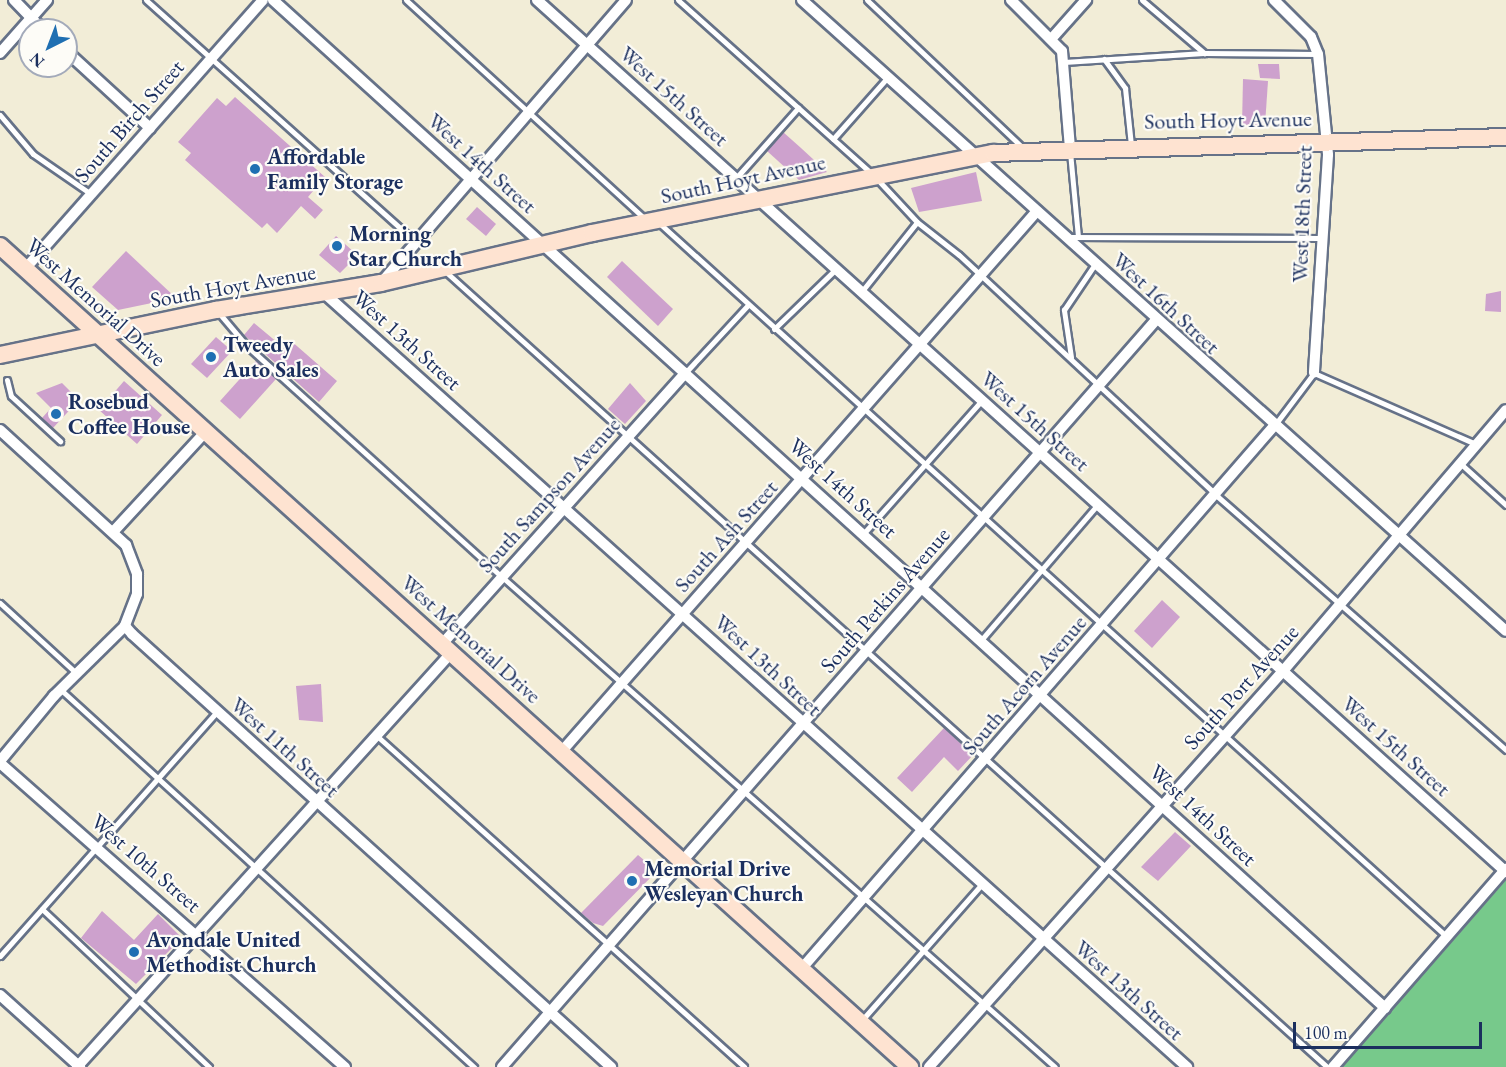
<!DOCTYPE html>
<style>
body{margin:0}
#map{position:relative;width:1506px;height:1067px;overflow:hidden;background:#f2edd7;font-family:"EB Garamond",serif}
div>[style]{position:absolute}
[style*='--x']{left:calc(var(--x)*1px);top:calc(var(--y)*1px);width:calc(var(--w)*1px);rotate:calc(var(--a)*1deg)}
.green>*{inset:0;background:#77c98b}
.building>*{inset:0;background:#cda1cd}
.roads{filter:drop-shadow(2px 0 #667288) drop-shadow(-2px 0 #667288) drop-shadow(0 2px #667288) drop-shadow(0 -2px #667288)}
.service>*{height:5px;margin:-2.5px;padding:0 2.5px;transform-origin:2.5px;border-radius:2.5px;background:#fff}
.minor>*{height:10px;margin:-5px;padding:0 5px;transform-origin:5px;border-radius:5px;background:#fff}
.secondary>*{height:16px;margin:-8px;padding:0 8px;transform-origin:8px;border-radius:8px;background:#fee3d1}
.dots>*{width:16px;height:16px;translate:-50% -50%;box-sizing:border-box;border:3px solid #fdfcf7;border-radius:50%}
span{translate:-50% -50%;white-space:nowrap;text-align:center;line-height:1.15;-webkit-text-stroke:4.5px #fdfcf7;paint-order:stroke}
.street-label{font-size:22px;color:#1b2f5e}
.poi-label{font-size:22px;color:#1b2f5e;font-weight:700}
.left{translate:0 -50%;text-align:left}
.north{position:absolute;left:18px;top:18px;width:60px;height:60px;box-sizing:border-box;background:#fdfcf7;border:2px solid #a3aaba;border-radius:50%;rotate:222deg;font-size:16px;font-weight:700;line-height:24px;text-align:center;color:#1b2f5e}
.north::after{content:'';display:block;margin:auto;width:21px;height:27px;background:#1f6fb2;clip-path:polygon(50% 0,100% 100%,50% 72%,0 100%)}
.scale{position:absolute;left:1293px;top:1022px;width:189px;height:27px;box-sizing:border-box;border:3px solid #1b2f5e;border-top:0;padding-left:8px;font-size:18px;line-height:21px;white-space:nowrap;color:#1b2f5e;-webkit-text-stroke:4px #fdfcf7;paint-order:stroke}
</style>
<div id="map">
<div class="green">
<div style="clip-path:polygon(1506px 880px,1506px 1067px,1342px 1067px,1421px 977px)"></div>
</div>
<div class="building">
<div style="clip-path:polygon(1258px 64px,1279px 64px,1280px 79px,1260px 78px)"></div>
<div style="clip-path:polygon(1243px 79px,1268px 81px,1265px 125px,1242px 125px)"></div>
<div style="clip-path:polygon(235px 97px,325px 177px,308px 197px,323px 210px,315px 219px,301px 206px,277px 233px,267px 223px,262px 228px,185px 160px,191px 153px,178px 142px,217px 98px,226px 106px)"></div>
<div style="clip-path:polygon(783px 132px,801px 148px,827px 172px,799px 180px,767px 151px)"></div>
<div style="clip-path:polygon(976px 172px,982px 201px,919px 212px,911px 188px)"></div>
<div style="clip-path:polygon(477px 207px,496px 224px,486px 236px,466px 219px)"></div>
<div style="clip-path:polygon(336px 236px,364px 261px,357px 268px,351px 262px,340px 273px,319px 255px)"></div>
<div style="clip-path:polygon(126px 251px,176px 298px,118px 310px,92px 287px)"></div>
<div style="clip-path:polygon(622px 261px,673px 309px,658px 326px,607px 277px)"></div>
<div style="clip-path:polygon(1501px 291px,1501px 312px,1485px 311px,1486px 294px)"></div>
<div style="clip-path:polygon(254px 323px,284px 348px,290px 340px,337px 381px,319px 402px,244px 335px)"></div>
<div style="clip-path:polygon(216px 337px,232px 351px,207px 378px,191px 364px)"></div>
<div style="clip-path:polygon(256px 361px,276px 379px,240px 419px,220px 401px)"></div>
<div style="clip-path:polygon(124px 381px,162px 415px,137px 444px,99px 410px)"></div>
<div style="clip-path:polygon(62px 383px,79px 400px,53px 428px,42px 418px,51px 408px,36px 393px)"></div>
<div style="clip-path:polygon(630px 383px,646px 401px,625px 424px,608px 409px)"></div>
<div style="clip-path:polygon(1162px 600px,1180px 617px,1152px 648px,1134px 631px)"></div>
<div style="clip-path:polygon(321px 684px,323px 722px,299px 720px,296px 686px)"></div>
<div style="clip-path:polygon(944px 728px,973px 755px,958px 771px,944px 757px,912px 792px,897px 778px)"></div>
<div style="clip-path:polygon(1175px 832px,1191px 846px,1158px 881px,1141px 867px)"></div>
<div style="clip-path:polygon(638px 855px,657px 871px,603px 926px,593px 923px,581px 913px)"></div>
<div style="clip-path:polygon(102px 911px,134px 940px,158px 914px,182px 938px,136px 984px,81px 938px)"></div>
</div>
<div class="roads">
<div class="service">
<div style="--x:146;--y:0;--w:363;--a:41.9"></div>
<div style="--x:406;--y:0;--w:326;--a:42.5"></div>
<div style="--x:678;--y:0;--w:259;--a:41.9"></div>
<div style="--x:867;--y:0;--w:215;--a:43.5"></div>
<div style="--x:1142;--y:0;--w:82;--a:40.5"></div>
<div style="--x:1204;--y:53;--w:114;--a:0.5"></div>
<div style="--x:1104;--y:59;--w:36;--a:54"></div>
<div style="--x:1125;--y:88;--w:57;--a:84"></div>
<div style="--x:1064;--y:62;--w:140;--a:-3.7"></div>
<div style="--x:0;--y:115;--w:51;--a:49.8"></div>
<div style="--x:33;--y:154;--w:70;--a:34.6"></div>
<div style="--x:833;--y:139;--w:81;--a:-48.5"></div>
<div style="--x:1070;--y:152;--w:85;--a:84.6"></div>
<div style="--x:736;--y:178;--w:94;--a:-48.5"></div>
<div style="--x:878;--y:180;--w:57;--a:47.1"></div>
<div style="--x:917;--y:222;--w:53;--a:38.2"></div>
<div style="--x:959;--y:255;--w:353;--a:43"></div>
<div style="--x:1217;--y:496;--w:385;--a:41.3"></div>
<div style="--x:658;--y:222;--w:1065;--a:42.18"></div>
<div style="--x:1068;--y:237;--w:254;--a:0.2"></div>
<div style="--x:446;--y:272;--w:1187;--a:42.06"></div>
<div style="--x:862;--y:291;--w:88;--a:-51.4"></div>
<div style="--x:219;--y:313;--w:42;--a:49.8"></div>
<div style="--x:246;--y:345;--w:344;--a:42.2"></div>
<div style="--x:501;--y:576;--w:740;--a:41.55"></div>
<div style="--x:774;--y:329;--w:86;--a:-44.1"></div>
<div style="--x:1071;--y:357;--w:48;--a:-98.5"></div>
<div style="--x:1064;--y:310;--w:55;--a:-56"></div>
<div style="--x:685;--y:373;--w:93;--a:-47.2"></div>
<div style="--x:7;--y:380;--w:16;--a:76"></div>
<div style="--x:11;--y:396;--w:67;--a:42.6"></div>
<div style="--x:1274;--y:426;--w:66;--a:-53"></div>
<div style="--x:1314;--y:373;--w:177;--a:23.7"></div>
<div style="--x:1461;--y:464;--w:61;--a:42.3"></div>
<div style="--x:864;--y:533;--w:178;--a:-48.4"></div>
<div style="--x:0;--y:603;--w:103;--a:42.6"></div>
<div style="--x:982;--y:639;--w:178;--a:-49.3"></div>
<div style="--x:60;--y:689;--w:561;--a:42.4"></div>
<div style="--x:377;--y:736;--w:494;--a:42"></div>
<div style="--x:42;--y:909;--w:230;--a:43.4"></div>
<div style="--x:0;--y:956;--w:327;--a:-48.4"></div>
<div style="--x:862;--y:1020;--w:181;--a:-48.6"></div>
</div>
<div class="minor">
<div style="--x:14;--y:0;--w:42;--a:46"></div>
<div style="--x:273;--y:0;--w:1501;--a:42.19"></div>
<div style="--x:537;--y:0;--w:1304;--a:41.98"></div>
<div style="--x:802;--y:0;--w:945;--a:41.87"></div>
<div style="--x:1011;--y:0;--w:72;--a:45"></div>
<div style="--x:1062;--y:51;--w:98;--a:85.3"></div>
<div style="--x:1274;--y:0;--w:52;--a:45"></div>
<div style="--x:1311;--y:37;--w:18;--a:68"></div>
<div style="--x:1318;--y:54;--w:101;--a:84.3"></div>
<div style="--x:1328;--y:155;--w:218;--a:93.7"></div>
<div style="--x:1053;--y:37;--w:50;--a:-48.3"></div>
<div style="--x:66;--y:51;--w:114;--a:42.5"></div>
<div style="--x:0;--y:53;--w:71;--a:-48.4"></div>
<div style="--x:25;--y:269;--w:359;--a:-48.5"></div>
<div style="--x:381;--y:283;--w:374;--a:-49.1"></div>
<div style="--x:323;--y:292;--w:1161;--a:41.89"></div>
<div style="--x:0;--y:430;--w:171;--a:42.4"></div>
<div style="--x:126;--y:545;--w:31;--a:69"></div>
<div style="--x:137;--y:574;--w:20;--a:90"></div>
<div style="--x:137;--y:594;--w:34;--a:111"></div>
<div style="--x:125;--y:626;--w:11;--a:49"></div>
<div style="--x:132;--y:634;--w:646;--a:42.11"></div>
<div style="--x:113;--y:532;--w:139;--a:-47.3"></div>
<div style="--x:443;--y:643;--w:363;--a:-48.1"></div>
<div style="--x:562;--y:751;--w:719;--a:-48.66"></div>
<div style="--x:0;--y:761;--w:85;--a:-50.3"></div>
<div style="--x:54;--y:696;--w:100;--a:-44.6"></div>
<div style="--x:0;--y:763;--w:460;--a:41.4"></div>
<div style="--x:803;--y:967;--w:716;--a:-48.96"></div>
<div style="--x:0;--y:995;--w:108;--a:42"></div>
<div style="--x:77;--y:1067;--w:559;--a:-47.9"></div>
<div style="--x:502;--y:1067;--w:991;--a:-48.8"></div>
<div style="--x:929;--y:1067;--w:531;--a:-48.21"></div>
<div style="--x:1283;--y:671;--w:343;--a:-49.5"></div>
<div style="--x:1333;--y:1067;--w:263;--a:-48.9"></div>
</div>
<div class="secondary">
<div style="--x:0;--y:246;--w:1226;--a:42.06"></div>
<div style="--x:0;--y:355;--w:221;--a:-11.8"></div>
<div style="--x:216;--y:310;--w:167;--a:-9.3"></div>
<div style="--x:381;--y:283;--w:217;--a:-13.3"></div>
<div style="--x:592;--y:233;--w:409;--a:-11.3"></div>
<div style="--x:993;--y:153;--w:513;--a:-1.79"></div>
</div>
</div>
<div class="dots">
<div style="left:255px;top:169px;background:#1f6fb2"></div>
<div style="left:337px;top:246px;background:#1f6fb2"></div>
<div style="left:211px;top:357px;background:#1f6fb2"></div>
<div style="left:56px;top:414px;background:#1f6fb2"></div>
<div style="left:632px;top:881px;background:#1f6fb2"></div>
<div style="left:134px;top:952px;background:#1f6fb2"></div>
</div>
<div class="street-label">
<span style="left:674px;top:96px;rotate:42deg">West 15th Street</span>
<span style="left:1228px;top:120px;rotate:-1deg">South Hoyt Avenue</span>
<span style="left:129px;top:121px;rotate:-49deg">South Birch Street</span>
<span style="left:482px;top:163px;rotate:42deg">West 14th Street</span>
<span style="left:743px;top:179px;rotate:-12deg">South Hoyt Avenue</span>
<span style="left:1302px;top:214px;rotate:-88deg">West 18th Street</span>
<span style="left:233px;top:286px;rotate:-10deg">South Hoyt Avenue</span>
<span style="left:96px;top:302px;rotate:42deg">West Memorial Drive</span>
<span style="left:1166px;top:303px;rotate:43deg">West 16th Street</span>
<span style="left:407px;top:340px;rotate:42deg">West 13th Street</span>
<span style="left:1035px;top:421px;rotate:42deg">West 15th Street</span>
<span style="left:843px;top:488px;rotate:42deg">West 14th Street</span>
<span style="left:549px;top:495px;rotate:-48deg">South Sampson Avenue</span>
<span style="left:726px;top:536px;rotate:-48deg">South Ash Street</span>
<span style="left:885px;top:600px;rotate:-49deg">South Perkins Avenue</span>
<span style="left:471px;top:639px;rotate:42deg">West Memorial Drive</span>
<span style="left:768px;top:665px;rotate:43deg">West 13th Street</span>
<span style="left:1024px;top:685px;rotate:-49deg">South Acorn Avenue</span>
<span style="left:1241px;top:687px;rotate:-48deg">South Port Avenue</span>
<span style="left:1396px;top:746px;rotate:42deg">West 15th Street</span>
<span style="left:285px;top:747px;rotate:42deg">West 11th Street</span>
<span style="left:1203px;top:815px;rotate:43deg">West 14th Street</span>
<span style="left:146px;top:863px;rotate:41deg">West 10th Street</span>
<span style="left:1129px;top:990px;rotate:42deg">West 13th Street</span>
</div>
<div class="poi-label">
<span class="left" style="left:267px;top:169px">Affordable<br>Family Storage</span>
<span class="left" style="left:349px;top:246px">Morning<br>Star Church</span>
<span class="left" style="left:223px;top:357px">Tweedy<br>Auto Sales</span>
<span class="left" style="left:68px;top:414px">Rosebud<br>Coffee House</span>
<span class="left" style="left:644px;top:881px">Memorial Drive<br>Wesleyan Church</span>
<span class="left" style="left:146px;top:952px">Avondale United<br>Methodist Church</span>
</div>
<div class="north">N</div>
<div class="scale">100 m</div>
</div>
